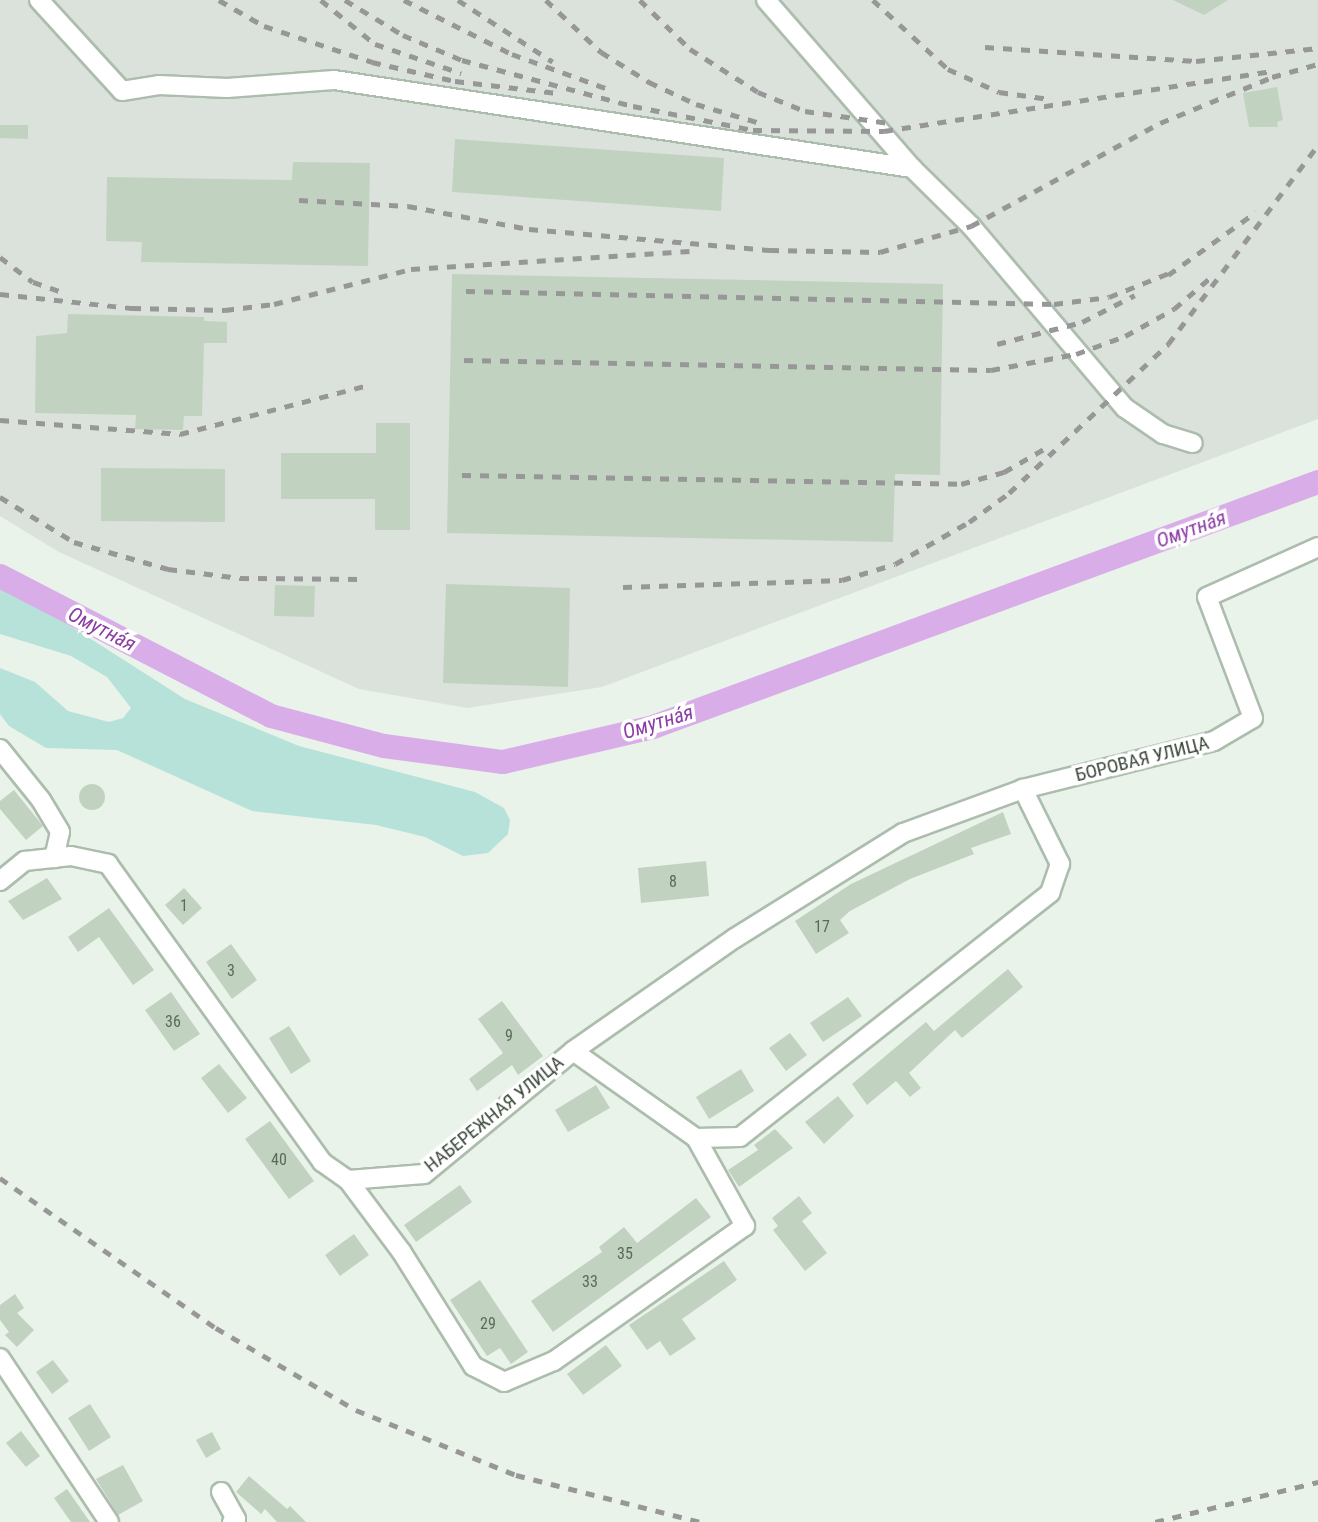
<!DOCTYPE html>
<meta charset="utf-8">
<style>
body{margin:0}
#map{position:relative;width:1318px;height:1522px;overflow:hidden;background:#e9f3ea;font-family:"Roboto Condensed",sans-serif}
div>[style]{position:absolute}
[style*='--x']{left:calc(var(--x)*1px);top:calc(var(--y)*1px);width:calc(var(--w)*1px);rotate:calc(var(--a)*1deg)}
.industrial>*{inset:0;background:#dbe2db}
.green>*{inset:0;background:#b7e2d9}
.river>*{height:24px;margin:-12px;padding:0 12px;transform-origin:12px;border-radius:12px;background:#d9ade8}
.building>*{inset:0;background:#c1d3c0}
.round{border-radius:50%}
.roads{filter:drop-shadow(2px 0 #adbdad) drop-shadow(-2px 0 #adbdad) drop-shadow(0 2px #adbdad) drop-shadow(0 -2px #adbdad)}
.minor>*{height:18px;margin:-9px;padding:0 9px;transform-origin:9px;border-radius:9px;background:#fff}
.rail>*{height:4.5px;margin-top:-2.25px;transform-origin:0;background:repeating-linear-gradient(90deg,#979797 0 9px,transparent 0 18px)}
span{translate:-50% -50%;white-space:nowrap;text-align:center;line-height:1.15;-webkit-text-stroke:7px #fff;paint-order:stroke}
.number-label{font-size:16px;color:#5b695a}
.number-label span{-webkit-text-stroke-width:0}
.street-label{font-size:19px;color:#394638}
.water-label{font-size:21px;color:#8c3ea5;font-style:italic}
</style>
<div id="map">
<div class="industrial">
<div style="clip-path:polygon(0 0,1318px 0,1318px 419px,602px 687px,467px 708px,359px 689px,59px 552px,0 516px)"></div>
</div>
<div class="green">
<div style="clip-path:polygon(0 581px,185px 699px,299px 746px,475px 792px,504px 808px,510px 820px,508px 834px,488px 853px,463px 856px,425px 837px,376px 825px,252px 811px,117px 750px,46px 748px,9px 726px,0 714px,0 668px,35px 682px,68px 711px,109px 722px,123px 718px,131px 708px,107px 677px,71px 656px,0 634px)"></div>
</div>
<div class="river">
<div style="--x:0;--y:576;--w:305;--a:27.3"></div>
<div style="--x:271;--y:716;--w:117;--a:14.9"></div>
<div style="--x:384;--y:746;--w:120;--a:7.7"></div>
<div style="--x:503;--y:762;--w:154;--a:-13.1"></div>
<div style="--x:653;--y:727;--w:709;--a:-20.22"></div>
</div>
<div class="building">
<div style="clip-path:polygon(1173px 0,1228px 0,1204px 15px)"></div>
<div style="clip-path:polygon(1277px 87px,1283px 120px,1277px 122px,1278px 127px,1249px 127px,1243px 93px)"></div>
<div style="clip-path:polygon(0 125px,28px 125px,28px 139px,0 138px)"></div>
<div style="clip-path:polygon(455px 139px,724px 158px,721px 211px,452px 192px)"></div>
<div style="clip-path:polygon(293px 162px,370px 163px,368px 266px,141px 262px,142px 242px,106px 241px,107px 177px,292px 180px)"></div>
<div style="clip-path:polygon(452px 274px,943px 284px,940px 475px,895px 474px,893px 542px,447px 533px)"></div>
<div style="clip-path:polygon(68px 314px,204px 317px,204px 321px,227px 322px,227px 343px,204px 343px,202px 416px,184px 416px,183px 430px,135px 429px,136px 415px,35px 413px,36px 336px,67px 333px)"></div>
<div style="clip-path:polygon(376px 423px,410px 423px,410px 530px,375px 530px,375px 499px,281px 499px,281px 453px,376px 453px)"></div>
<div style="clip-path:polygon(101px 468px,225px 469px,225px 522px,101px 521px)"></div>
<div style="clip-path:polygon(446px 584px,570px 588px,568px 687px,443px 683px)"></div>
<div style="clip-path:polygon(275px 585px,315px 586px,314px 617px,274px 616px)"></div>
<div class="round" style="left:79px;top:784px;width:26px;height:26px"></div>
<div style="clip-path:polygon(14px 790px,43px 826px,26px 840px,0 809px,0 801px)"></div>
<div style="clip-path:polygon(1003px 812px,1011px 834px,971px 848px,974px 854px,910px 879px,850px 911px,840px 920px,849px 933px,816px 954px,795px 921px,851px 884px)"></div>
<div style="clip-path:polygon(706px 861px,709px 896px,641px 903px,638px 868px)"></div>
<div style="clip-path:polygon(47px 878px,62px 899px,23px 920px,8px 901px)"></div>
<div style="clip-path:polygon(184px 888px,202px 908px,183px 925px,165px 905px)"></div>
<div style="clip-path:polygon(109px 908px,154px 970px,133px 985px,99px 937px,78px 952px,68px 937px)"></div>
<div style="clip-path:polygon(231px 944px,257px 980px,232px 999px,206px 962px)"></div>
<div style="clip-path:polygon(1008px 969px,1023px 987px,962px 1038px,955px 1030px,909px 1073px,921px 1088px,910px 1097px,896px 1081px,867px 1105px,852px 1084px,926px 1022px,934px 1031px)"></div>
<div style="clip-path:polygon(171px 992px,200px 1034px,174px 1051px,145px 1010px)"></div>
<div style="clip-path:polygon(848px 997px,862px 1016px,823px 1042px,810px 1023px)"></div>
<div style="clip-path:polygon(502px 1001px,543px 1056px,518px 1075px,512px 1065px,477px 1091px,469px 1079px,503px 1053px,478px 1019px)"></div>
<div style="clip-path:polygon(289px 1026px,311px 1061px,291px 1074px,269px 1038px)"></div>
<div style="clip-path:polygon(790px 1033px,807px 1055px,786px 1071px,769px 1048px)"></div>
<div style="clip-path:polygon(219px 1064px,247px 1098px,228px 1113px,201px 1078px)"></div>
<div style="clip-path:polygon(741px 1069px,754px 1091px,709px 1119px,696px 1097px)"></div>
<div style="clip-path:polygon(596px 1085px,610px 1108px,568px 1132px,555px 1110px)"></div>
<div style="clip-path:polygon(838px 1096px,854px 1116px,824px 1144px,805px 1122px)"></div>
<div style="clip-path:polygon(270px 1121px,314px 1181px,289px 1199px,245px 1139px)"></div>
<div style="clip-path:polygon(775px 1129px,793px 1148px,739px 1187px,728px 1170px,758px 1150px,754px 1145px)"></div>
<div style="clip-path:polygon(460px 1185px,472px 1202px,416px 1242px,404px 1225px)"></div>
<div style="clip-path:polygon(799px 1196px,812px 1213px,802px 1221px,827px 1253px,805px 1271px,773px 1230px,778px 1226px,772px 1218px)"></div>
<div style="clip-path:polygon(696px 1198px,711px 1217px,553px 1332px,531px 1301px,602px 1252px,599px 1247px,624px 1227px,637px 1243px)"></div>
<div style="clip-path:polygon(354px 1234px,369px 1255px,340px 1276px,325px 1255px)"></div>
<div style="clip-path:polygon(724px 1261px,737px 1280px,682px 1319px,696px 1339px,670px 1356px,660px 1341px,647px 1350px,629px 1325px)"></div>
<div style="clip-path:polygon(480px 1280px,528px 1352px,511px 1364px,500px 1348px,487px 1356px,450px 1300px)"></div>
<div style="clip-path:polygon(15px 1294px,24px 1308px,17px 1313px,34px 1330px,17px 1347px,5px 1335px,9px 1332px,0 1320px,0 1305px)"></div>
<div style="clip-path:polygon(606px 1345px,622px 1366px,583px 1395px,567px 1374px)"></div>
<div style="clip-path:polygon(53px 1360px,69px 1381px,52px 1394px,36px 1372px)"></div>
<div style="clip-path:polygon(90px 1404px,111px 1437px,89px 1451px,68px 1418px)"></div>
<div style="clip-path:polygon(21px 1431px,40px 1456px,26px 1467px,6px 1443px)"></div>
<div style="clip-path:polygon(212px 1432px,221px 1449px,206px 1458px,196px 1440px)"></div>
<div style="clip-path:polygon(123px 1465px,143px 1501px,118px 1515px,96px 1479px)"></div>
<div style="clip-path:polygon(249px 1476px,287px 1509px,290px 1506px,306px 1522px,277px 1522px,265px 1509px,261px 1514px,236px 1492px)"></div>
<div style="clip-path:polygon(67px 1489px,90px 1522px,71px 1522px,54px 1498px)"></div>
</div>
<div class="roads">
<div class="minor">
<div style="--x:39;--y:0;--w:123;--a:47.6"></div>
<div style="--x:122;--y:91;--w:37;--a:-9"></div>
<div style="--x:159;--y:85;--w:68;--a:2.5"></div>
<div style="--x:227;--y:88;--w:107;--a:-4.3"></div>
<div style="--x:334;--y:80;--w:585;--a:8.66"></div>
<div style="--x:912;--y:168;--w:83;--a:44.5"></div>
<div style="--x:971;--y:226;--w:238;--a:49.8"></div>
<div style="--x:1125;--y:408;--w:46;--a:34.4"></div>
<div style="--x:1163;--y:434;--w:31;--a:17"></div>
<div style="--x:766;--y:0;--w:223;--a:49"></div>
<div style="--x:0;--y:749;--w:65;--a:51.2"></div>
<div style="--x:41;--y:800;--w:37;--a:59"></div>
<div style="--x:60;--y:832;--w:27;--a:103"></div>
<div style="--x:0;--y:881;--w:32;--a:-39"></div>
<div style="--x:25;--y:861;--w:46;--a:-6.2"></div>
<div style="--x:71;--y:856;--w:38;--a:12"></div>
<div style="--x:108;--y:864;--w:367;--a:54.3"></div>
<div style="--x:322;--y:1162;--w:32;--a:35"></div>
<div style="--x:348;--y:1180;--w:76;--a:-4.5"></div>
<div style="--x:424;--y:1174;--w:193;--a:-39.5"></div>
<div style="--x:573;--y:1051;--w:198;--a:-34.9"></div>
<div style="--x:735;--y:938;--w:198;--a:-32"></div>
<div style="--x:903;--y:833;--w:128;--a:-20.1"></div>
<div style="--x:1023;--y:789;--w:197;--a:-14.1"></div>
<div style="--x:1214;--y:741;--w:45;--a:-30.5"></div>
<div style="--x:1253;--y:718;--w:129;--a:-110.8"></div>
<div style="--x:1207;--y:597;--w:122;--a:-24.2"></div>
<div style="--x:573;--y:1051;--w:151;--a:35.3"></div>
<div style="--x:696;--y:1138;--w:44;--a:-1.3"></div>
<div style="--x:740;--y:1137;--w:395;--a:-38.2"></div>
<div style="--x:1050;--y:893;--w:31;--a:-71"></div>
<div style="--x:1060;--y:864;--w:84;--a:-116.3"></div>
<div style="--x:348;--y:1180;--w:89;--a:53.3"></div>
<div style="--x:401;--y:1251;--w:136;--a:57.9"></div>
<div style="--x:473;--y:1366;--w:35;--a:27"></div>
<div style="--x:504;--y:1382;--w:54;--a:-22.8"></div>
<div style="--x:554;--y:1361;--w:234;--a:-35.3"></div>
<div style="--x:745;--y:1226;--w:101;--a:-119.1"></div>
<div style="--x:0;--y:1358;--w:197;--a:56.4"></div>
<div style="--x:221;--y:1492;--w:31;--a:61"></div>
<div style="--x:236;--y:1519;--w:5;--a:143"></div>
</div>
</div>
<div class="rail">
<div style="--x:219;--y:0;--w:52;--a:30"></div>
<div style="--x:264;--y:26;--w:114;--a:18.4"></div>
<div style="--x:372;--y:62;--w:85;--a:12.9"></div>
<div style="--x:455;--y:81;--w:103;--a:6.7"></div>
<div style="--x:321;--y:0;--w:70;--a:39.2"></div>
<div style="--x:375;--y:44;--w:91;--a:18.6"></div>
<div style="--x:345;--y:0;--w:68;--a:31.1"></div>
<div style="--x:403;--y:35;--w:64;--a:23"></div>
<div style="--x:462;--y:60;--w:177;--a:15.1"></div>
<div style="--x:633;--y:106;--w:122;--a:11.3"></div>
<div style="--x:753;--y:130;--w:131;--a:0.4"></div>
<div style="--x:884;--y:131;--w:391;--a:-8.8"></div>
<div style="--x:404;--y:0;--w:121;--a:26.6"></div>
<div style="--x:512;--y:54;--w:102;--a:20"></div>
<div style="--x:458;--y:0;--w:113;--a:33.1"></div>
<div style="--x:546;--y:0;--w:76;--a:43.4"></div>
<div style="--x:601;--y:52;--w:57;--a:32"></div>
<div style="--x:649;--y:82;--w:52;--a:25.1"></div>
<div style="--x:696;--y:104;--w:64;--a:16.4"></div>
<div style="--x:640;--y:0;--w:70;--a:44.4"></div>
<div style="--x:690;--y:49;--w:80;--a:32.3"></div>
<div style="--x:758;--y:92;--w:51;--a:22"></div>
<div style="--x:805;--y:111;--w:85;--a:8.1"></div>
<div style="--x:873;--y:0;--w:102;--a:42.6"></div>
<div style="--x:948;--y:69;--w:56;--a:24.3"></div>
<div style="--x:999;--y:92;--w:51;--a:7.8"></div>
<div style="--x:985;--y:47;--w:211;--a:3.8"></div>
<div style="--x:1196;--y:61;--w:123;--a:-6.1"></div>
<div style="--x:299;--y:200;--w:109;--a:3.2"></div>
<div style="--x:408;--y:206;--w:123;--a:10.8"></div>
<div style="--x:529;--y:229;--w:242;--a:5"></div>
<div style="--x:770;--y:250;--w:110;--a:1"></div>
<div style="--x:880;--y:252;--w:95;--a:-15.9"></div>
<div style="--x:971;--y:226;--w:215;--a:-28.6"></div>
<div style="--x:1160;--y:123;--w:121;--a:-22.3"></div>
<div style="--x:1272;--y:77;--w:48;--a:-15.8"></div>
<div style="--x:0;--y:257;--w:41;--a:37.1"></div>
<div style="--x:33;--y:282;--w:36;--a:19"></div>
<div style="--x:1168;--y:275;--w:108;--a:-35.6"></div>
<div style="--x:466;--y:291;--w:588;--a:1.27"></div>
<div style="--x:1054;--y:304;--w:55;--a:-7.3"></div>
<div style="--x:1109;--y:297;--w:70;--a:-21.8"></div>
<div style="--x:0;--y:294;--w:133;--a:6.1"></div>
<div style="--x:132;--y:308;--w:93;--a:1.2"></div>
<div style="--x:225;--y:310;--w:49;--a:-7"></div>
<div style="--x:274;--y:304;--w:141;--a:-14.3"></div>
<div style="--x:411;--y:269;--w:283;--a:-3.7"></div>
<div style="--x:997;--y:344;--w:88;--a:-14.5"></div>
<div style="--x:1082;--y:322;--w:59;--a:-27"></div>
<div style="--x:464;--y:360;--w:527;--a:1.09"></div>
<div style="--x:991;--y:370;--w:86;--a:-10.7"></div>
<div style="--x:1076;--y:354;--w:52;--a:-20.2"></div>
<div style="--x:1125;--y:336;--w:56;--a:-28.9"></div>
<div style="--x:1174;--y:309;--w:49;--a:-40.9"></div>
<div style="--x:0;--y:420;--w:181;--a:4.4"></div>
<div style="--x:180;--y:434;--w:194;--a:-14.6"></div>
<div style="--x:462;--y:475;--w:499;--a:1"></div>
<div style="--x:961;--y:484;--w:45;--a:-15.6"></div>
<div style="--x:1004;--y:472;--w:52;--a:-30"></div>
<div style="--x:0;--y:497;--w:87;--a:31.3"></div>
<div style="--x:74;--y:542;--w:98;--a:16"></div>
<div style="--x:168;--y:569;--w:73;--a:7.1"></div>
<div style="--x:240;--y:578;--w:122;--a:0.5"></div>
<div style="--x:623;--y:587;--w:219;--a:-1.8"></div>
<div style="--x:842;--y:580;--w:55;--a:-16.8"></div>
<div style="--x:895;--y:564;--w:85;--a:-29.6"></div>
<div style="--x:969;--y:522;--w:49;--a:-35.9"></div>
<div style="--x:1009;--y:493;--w:218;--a:-43.1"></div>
<div style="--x:1168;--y:344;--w:249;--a:-53"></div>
<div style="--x:0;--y:1178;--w:263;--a:34.8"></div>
<div style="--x:216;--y:1328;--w:162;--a:30.4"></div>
<div style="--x:356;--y:1410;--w:173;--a:22.1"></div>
<div style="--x:516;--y:1475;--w:191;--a:14.3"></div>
<div style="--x:1155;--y:1522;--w:168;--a:-13.8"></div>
</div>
<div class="number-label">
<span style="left:673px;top:882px">8</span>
<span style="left:184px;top:906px">1</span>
<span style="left:822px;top:927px">17</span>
<span style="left:231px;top:971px">3</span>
<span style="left:173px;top:1022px">36</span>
<span style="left:509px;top:1036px">9</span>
<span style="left:279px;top:1160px">40</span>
<span style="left:625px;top:1254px">35</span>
<span style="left:590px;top:1282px">33</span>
<span style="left:488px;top:1324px">29</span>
</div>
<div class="street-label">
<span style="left:1142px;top:759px;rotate:-14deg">БОРОВАЯ УЛИЦА</span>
<span style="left:494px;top:1114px;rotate:-39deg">НАБЕРЕЖНАЯ УЛИЦА</span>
</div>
<div class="water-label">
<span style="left:1191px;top:529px;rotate:-20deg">Омутна́я</span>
<span style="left:102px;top:629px;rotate:27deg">Омутна́я</span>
<span style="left:658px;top:722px;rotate:-17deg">Омутна́я</span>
</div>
</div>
